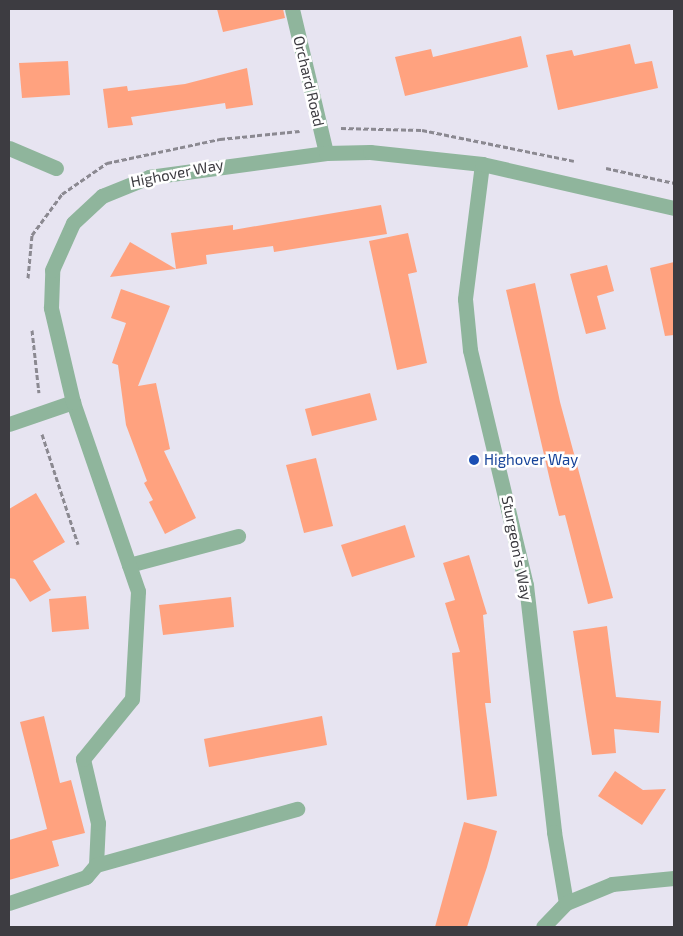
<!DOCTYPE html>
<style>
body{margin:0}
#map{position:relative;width:683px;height:936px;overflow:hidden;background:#e7e4f1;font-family:"Exo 2",sans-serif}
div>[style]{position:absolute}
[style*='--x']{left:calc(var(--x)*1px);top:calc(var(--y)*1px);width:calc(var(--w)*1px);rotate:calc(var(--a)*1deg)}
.building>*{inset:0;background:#ffa27f}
.path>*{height:3px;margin-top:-1.5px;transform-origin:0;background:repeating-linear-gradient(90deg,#8b8991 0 5px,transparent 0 7.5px)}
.minor>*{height:15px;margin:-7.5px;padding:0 7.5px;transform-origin:7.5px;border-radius:7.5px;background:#8fb59c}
.dots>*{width:14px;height:14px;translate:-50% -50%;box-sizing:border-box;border:2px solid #fff;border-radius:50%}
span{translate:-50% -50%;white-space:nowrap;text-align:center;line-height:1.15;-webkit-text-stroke:5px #fff;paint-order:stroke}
.street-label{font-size:15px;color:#3d3c41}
.transit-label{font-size:15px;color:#164399}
.left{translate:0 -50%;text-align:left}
.frame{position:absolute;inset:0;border:10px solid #3d3c41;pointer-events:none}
</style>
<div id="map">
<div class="building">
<div style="clip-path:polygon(217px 9px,283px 9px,285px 18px,223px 32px)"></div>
<div style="clip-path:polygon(521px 36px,528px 67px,405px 96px,395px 57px,431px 49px,433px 57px)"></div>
<div style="clip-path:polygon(630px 44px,635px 64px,652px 61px,658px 88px,558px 110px,546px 55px,572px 50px,574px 56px)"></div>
<div style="clip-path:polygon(68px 61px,70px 95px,22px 98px,19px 63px)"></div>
<div style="clip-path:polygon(247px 68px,253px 105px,226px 109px,225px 103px,131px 117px,133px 125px,108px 128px,103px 89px,127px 86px,128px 91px,185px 84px)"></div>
<div style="clip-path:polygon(381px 205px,387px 234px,274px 252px,273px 246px,206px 255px,207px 264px,176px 269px,171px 233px,233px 225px,233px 230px)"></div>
<div style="clip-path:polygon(408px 233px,417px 272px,408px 274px,427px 363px,397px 370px,369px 241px)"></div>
<div style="clip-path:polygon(130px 242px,176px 269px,110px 277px)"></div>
<div style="clip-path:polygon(674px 262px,674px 335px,665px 336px,650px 268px)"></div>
<div style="clip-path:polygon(607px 265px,614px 291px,597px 296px,606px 329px,586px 334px,570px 274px)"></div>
<div style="clip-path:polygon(535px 283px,560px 402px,613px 598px,588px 604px,565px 515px,559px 516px,551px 485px,506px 290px)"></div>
<div style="clip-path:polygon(121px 289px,170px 306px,138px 386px,156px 383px,170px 449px,164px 451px,196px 518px,165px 534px,149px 502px,153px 500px,144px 483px,147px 481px,126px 425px,118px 365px,112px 363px,126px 323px,111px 318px)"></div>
<div style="clip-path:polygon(370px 393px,377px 420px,312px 436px,305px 409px)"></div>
<div style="clip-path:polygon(316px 458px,333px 526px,304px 533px,286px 465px)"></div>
<div style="clip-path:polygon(36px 493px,65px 542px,33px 561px,51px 590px,30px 602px,15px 579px,9px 578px,9px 509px)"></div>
<div style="clip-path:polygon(405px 525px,415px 557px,352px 577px,341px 545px)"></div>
<div style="clip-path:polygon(469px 555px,487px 614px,483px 615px,491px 703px,485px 703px,497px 796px,467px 800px,452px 653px,460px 652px,445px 603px,455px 600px,443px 563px)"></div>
<div style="clip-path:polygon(86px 596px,89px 629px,52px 632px,49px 599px)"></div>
<div style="clip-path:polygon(231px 597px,234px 627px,163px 635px,159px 605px)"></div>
<div style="clip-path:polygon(607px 626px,616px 697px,661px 701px,659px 733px,614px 729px,616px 753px,592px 755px,573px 631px)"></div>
<div style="clip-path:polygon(44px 716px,60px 783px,71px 780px,85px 833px,52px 841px,59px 866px,9px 880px,9px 840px,47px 829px,20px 722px)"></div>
<div style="clip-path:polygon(322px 716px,327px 745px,209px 767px,204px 739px)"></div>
<div style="clip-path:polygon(615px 771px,643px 790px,666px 789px,642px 825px,598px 796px)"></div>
<div style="clip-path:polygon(464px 822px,497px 831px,487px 867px,467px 927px,435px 927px)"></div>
</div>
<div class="path">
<div style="--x:341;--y:128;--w:81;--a:1.4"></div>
<div style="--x:422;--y:130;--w:155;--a:11.5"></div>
<div style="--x:606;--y:168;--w:70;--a:12.4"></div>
<div style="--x:28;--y:278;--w:43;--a:-84.7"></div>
<div style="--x:32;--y:235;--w:51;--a:-53.8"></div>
<div style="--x:62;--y:194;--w:55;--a:-34.6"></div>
<div style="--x:107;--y:163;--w:116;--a:-12"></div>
<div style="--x:220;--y:139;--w:80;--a:-5.7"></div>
<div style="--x:32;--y:330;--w:63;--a:83.7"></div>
<div style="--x:42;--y:434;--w:116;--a:71.9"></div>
</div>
<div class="minor">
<div style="--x:292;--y:9;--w:148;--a:76.7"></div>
<div style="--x:9;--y:148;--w:51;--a:23.1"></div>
<div style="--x:482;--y:164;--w:136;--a:97.2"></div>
<div style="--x:465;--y:299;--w:51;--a:84.4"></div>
<div style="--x:470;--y:350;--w:242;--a:76.6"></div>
<div style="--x:526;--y:585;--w:249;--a:83.5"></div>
<div style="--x:554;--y:832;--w:72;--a:80.4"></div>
<div style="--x:566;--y:903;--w:33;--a:134"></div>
<div style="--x:9;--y:424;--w:68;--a:-19"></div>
<div style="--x:129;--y:565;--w:113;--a:-14.9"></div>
<div style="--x:96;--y:865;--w:42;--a:-87.3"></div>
<div style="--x:98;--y:823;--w:66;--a:-103.2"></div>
<div style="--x:83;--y:759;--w:77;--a:-50.8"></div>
<div style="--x:132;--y:699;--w:108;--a:-86.8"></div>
<div style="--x:138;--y:591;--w:200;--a:-109"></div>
<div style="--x:73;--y:402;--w:97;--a:-103.2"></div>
<div style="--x:51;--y:308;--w:38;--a:-88"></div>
<div style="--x:52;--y:270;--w:51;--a:-65.9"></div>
<div style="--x:73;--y:223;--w:40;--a:-43"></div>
<div style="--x:102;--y:196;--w:51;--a:-22"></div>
<div style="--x:149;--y:177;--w:179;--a:-7.7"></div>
<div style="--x:326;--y:153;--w:44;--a:-1.3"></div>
<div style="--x:370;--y:152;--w:113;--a:6.1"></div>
<div style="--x:482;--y:164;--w:197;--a:12.9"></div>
<div style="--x:9;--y:903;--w:81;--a:-18.7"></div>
<div style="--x:86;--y:877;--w:16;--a:-50"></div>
<div style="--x:96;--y:865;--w:209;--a:-15.6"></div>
<div style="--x:566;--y:903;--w:50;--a:-22.4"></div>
<div style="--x:612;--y:884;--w:62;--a:-5.5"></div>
</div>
<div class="dots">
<div style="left:474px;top:460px;background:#1a4fb4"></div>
</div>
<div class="street-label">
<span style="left:309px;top:81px;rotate:77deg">Orchard Road</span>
<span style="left:177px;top:173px;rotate:-11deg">Highover Way</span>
<span style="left:517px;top:548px;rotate:79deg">Sturgeon's Way</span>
</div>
<div class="transit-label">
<span class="left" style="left:484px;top:460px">Highover Way</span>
</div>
<div class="frame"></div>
</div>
